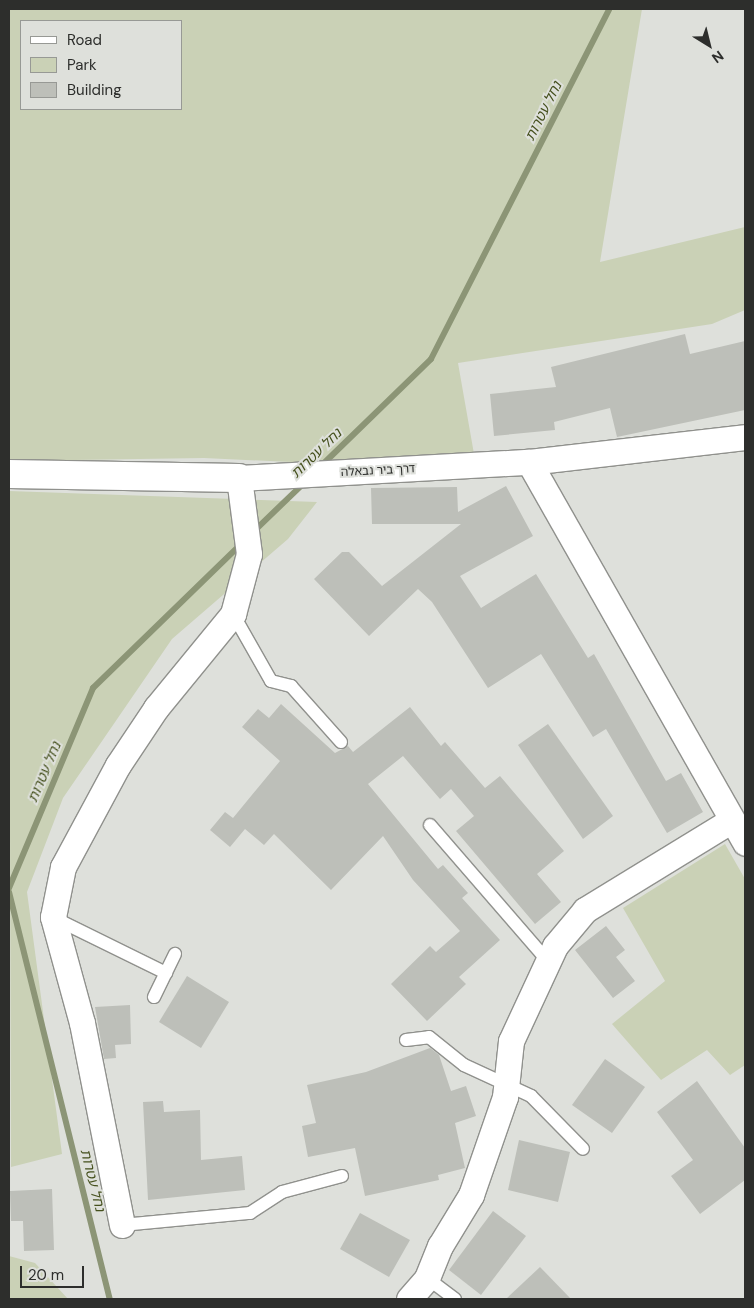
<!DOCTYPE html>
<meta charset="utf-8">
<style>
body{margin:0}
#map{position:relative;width:754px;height:1308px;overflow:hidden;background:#dee0db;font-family:"DM Sans","Noto Sans Hebrew",sans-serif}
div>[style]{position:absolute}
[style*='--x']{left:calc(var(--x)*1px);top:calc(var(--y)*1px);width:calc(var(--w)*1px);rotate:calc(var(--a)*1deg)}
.green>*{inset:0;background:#cad1b6}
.stream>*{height:6px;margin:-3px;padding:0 3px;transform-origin:3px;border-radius:3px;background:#8c9576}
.building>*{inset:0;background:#bdbfb9}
.roads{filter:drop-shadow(1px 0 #90918d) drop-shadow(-1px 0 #90918d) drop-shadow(0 1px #90918d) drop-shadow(0 -1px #90918d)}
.service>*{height:12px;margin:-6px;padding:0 6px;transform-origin:6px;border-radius:6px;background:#fff}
.minor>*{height:25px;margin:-12.5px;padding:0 12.5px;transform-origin:12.5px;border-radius:12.5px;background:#fff}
.tertiary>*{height:28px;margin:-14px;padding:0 14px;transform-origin:14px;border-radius:14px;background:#fff}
span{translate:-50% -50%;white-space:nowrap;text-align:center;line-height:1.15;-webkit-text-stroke:4px #dee0db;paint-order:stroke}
.street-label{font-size:12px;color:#2d2e2c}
.water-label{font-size:14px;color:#45501d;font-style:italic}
.frame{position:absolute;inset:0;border:10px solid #2d2e2c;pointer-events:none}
.legend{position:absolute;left:20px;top:20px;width:162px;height:90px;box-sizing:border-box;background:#dee0db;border:1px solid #979995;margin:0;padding:6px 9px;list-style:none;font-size:15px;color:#2d2e2c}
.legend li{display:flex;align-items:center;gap:10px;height:25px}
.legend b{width:25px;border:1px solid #979995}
.north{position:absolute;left:684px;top:20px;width:50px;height:50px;-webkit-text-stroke:4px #dee0db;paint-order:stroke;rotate:144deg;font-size:14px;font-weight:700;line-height:20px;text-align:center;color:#2d2e2c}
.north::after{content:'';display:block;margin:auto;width:18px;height:22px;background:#2d2e2c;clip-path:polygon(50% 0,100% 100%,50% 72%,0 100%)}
.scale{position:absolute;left:20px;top:1266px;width:64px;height:22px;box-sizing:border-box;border:2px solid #2d2e2c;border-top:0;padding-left:6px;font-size:15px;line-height:18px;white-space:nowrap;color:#2d2e2c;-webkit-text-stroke:4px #dee0db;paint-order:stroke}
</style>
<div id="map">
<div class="green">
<div style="clip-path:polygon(evenodd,9px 9px,642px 9px,600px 262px,745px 227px,745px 310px,712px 324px,458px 363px,474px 454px,356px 465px,204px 458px,9px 461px,9px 9px,21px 21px,181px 21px,181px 109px,21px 109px,21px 21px)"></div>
<div style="clip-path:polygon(9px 491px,317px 502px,288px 539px,172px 639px,63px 798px,27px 892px,62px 1154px,11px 1167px)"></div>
<div style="clip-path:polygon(725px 844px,745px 879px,745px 1065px,730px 1075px,707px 1050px,661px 1080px,612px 1024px,665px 981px,623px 908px)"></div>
<div style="clip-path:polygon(9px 1256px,35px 1263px,68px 1299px,9px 1299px)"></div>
</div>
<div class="stream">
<div style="--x:322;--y:465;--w:152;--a:-44.2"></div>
<div style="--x:431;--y:359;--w:393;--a:-63"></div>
<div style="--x:252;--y:533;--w:72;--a:-43.9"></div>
<div style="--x:9;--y:888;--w:217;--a:-67.2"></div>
<div style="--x:93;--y:688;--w:206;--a:-44.2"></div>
<div style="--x:9;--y:892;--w:419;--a:76.1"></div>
</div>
<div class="building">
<div style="clip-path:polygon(685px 334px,690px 354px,745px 341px,745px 410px,617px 437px,610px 408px,554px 422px,555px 430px,494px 436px,490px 394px,556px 387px,551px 367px)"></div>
<div style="clip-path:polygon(506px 486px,533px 536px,460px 576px,481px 608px,536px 574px,588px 658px,594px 654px,666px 781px,681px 773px,703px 812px,667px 833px,606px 729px,593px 737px,541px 654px,488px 688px,432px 602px,418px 589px,369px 636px,314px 579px,342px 552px,349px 552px,382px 586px,461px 524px,372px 524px,371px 488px,457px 487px,458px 512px)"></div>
<div style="clip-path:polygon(281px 704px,335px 753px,348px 746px,353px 752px,410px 707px,441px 746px,445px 742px,485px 788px,500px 776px,564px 851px,537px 874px,561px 902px,535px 924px,456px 831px,474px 816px,451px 789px,440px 799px,403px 756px,368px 784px,438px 869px,443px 865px,468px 893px,462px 898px,500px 940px,459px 977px,466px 984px,427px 1021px,391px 984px,430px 946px,436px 952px,460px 931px,413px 880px,383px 836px,331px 890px,274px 834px,264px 845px,245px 829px,230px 847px,210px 830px,225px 812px,233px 818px,280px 761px,242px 727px,258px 709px,269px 718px)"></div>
<div style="clip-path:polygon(548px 724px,613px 816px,583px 839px,518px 745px)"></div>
<div style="clip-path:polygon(606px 926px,625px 950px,616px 957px,635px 981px,613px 998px,575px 950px)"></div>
<div style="clip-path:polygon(187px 976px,229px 1002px,201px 1048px,159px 1022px)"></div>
<div style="clip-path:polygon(130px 1005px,131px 1044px,115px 1045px,116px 1058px,104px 1059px,95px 1007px)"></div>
<div style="clip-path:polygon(430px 1048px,439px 1055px,451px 1091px,466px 1086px,476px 1116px,455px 1123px,465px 1168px,438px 1175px,439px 1180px,365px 1196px,355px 1148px,308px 1157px,302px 1126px,316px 1123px,307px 1085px,366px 1072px)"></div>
<div style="clip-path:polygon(605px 1059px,645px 1087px,612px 1133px,572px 1105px)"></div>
<div style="clip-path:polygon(697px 1081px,745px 1148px,745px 1180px,700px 1214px,671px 1176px,693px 1160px,657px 1112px)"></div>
<div style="clip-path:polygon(163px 1101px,164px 1112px,200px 1110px,201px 1160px,242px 1156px,245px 1190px,148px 1200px,143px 1102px)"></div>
<div style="clip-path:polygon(519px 1140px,570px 1152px,558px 1202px,508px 1190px)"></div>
<div style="clip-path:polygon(52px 1189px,54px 1250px,24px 1251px,23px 1221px,11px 1221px,10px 1191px)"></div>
<div style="clip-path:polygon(493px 1211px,526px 1236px,481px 1295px,449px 1270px)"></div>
<div style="clip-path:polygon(360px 1213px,410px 1240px,389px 1277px,340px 1249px)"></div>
<div style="clip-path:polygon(540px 1267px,571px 1299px,506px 1299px)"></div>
</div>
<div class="roads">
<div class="service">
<div style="--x:233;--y:614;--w:77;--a:60.4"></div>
<div style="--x:271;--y:681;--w:21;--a:14"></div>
<div style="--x:291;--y:686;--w:75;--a:48.2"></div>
<div style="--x:430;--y:825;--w:179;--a:49.1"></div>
<div style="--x:54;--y:918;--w:125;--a:26.2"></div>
<div style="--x:154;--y:997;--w:48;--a:-64"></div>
<div style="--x:406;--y:1040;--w:23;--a:-7"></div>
<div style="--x:429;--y:1037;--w:45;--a:38.7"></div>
<div style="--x:464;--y:1065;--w:74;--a:24.8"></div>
<div style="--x:531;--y:1096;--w:74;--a:45.5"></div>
<div style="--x:122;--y:1225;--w:129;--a:-5.4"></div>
<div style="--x:250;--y:1213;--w:38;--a:-33"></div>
<div style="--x:282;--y:1192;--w:62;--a:-14.9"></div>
<div style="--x:427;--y:1278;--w:35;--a:37"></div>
</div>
<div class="minor">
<div style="--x:529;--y:462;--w:438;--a:60.4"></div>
<div style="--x:122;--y:1225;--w:206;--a:-101.2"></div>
<div style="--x:82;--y:1023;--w:110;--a:-105.3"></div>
<div style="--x:53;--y:917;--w:51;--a:-78.7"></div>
<div style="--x:63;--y:867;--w:116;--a:-61.7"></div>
<div style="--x:118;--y:765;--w:69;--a:-56.3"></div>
<div style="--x:156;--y:708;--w:122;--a:-50.7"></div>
<div style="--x:233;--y:614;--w:62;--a:-75.1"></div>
<div style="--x:249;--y:554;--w:77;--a:-97.5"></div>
<div style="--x:239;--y:478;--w:290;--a:-3.2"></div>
<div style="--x:529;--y:462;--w:217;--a:-6.6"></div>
<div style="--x:409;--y:1299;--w:28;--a:-49"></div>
<div style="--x:427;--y:1278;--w:35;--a:-68"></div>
<div style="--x:440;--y:1246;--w:60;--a:-58.7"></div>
<div style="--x:471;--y:1195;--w:104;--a:-70.9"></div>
<div style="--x:505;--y:1097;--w:56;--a:-83.9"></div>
<div style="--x:511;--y:1041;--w:105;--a:-65.1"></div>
<div style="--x:555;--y:946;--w:47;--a:-50.2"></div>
<div style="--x:585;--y:910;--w:172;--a:-31.5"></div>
</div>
<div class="tertiary">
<div style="--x:9;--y:474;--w:230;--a:1"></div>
</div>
</div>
<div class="street-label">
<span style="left:378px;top:471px;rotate:-3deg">דרך ביר נבאלה</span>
</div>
<div class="water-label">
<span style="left:543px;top:111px;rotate:-63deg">נחל עטרות</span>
<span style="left:316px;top:453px;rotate:-44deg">נחל עטרות</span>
<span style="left:44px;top:772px;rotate:-67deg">נחל עטרות</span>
<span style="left:93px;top:1180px;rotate:76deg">נחל עטרות</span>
</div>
<div class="frame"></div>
<ul class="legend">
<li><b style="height:6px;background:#fff"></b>Road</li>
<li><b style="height:14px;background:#cad1b6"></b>Park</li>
<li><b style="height:14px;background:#bdbfb9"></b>Building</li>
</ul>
<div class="north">N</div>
<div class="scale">20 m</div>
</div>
